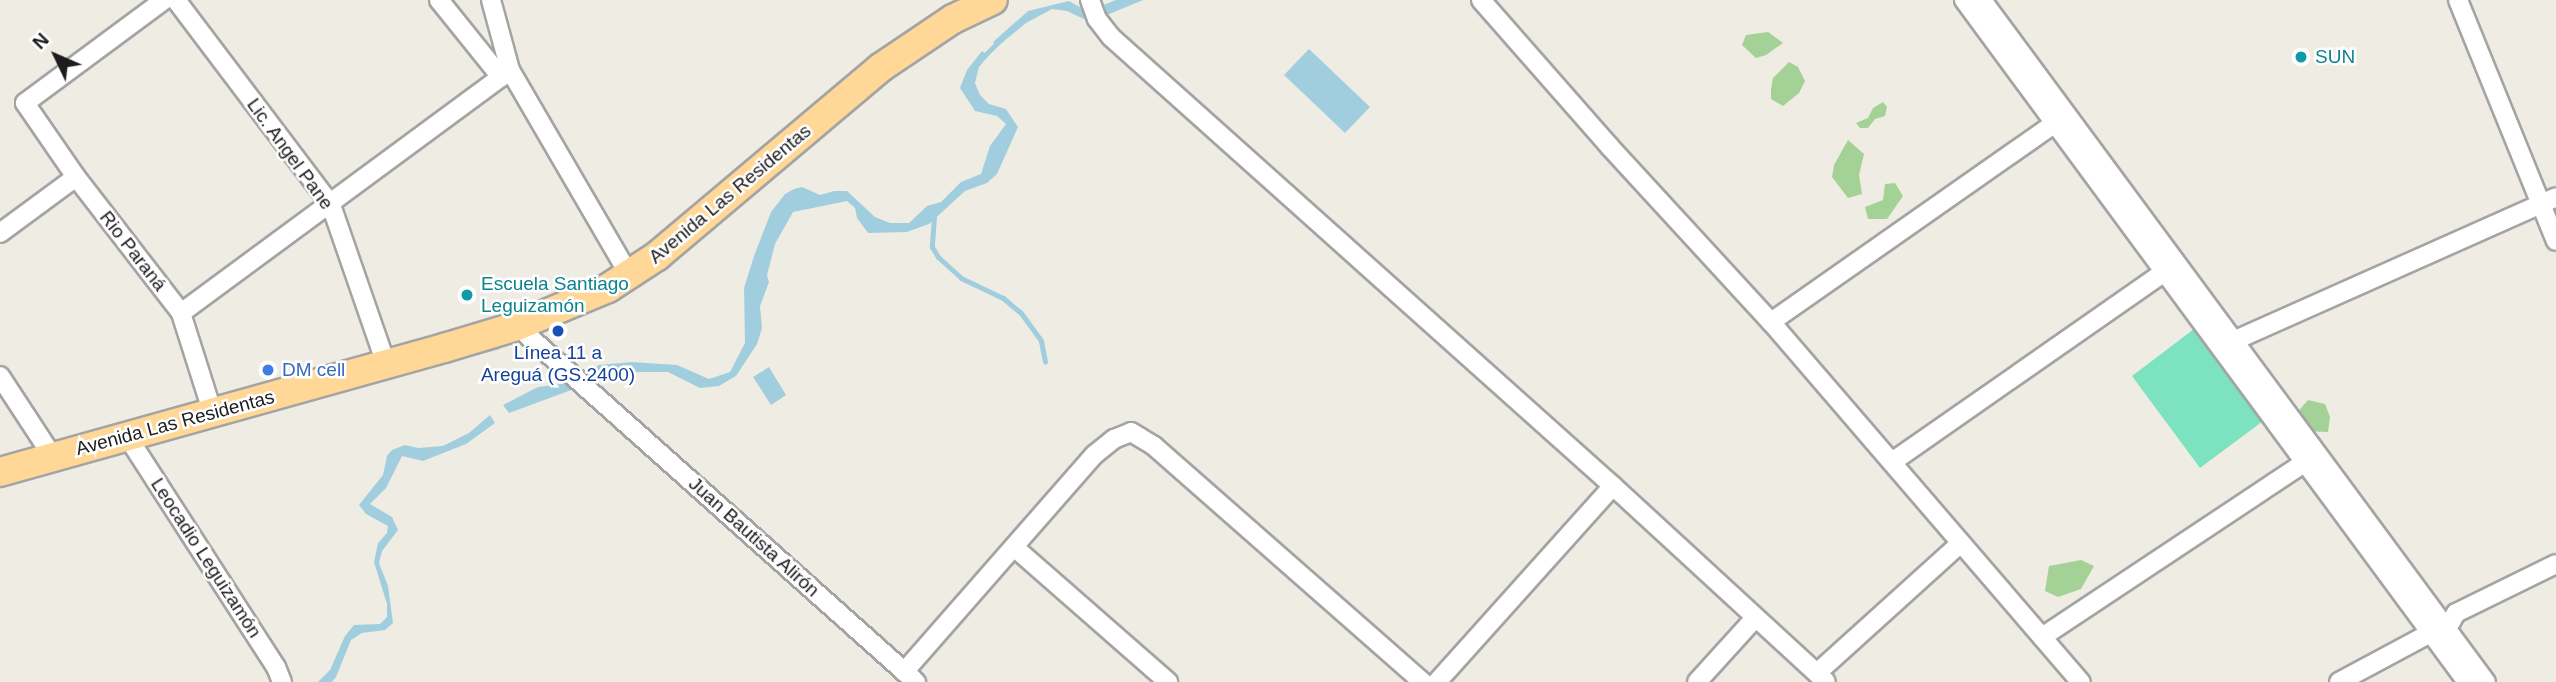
<!DOCTYPE html>
<meta charset="utf-8">
<style>
body{margin:0}
#map{position:relative;width:2556px;height:682px;overflow:hidden;background:#efece3;font-family:Arial,sans-serif}
div>[style]{position:absolute}
[style*='--x']{left:calc(var(--x)*1px);top:calc(var(--y)*1px);width:calc(var(--w)*1px);rotate:calc(var(--a)*1deg)}
.forest>*{inset:0;background:#a4d195}
.pitch>*{inset:0;background:#7ce2c0}
.water>*{inset:0;background:#a1cedf}
.stream>*{height:5px;margin:-2.5px;padding:0 2.5px;transform-origin:2.5px;border-radius:2.5px;background:#a1cedf}
.roads{filter:drop-shadow(2px 0 #a4a4a4) drop-shadow(-2px 0 #a4a4a4) drop-shadow(0 2px #a4a4a4) drop-shadow(0 -2px #a4a4a4)}
.minor>*{height:18px;margin:-9px;padding:0 9px;transform-origin:9px;border-radius:9px;background:#fff}
.primary>*{height:28px;margin:-14px;padding:0 14px;transform-origin:14px;border-radius:14px;background:#ffd898}
.dots>*{width:19px;height:19px;translate:-50% -50%;box-sizing:border-box;border:4px solid #fff;border-radius:50%}
span{translate:-50% -50%;white-space:nowrap;text-align:center;line-height:1.15;-webkit-text-stroke:5px #fff;paint-order:stroke}
.culture-label{font-size:19px;color:#0d838f}
.left{translate:0 -50%;text-align:left}
.street-label{font-size:19px;color:#1d1d1d}
.transit-label{font-size:19px;color:#164399}
.shop-label{font-size:19px;color:#366cbe}
.north{position:absolute;left:21px;top:21px;width:70px;height:70px;-webkit-text-stroke:5px #fff;paint-order:stroke;rotate:314deg;font-size:19px;font-weight:700;line-height:28px;text-align:center;color:#1d1d1d}
.north::after{content:'';display:block;margin:auto;width:24px;height:32px;background:#1d1d1d;clip-path:polygon(50% 0,100% 100%,50% 72%,0 100%)}
</style>
<div id="map">
<div class="forest">
<div style="clip-path:polygon(1768px 32px,1783px 43px,1766px 55px,1756px 58px,1742px 45px,1746px 35px)"></div>
<div style="clip-path:polygon(1789px 62px,1798px 67px,1805px 81px,1799px 93px,1783px 106px,1771px 99px,1771px 89px,1773px 78px)"></div>
<div style="clip-path:polygon(1883px 102px,1887px 107px,1885px 116px,1875px 119px,1868px 128px,1860px 128px,1856px 123px,1868px 118px,1873px 108px)"></div>
<div style="clip-path:polygon(1848px 140px,1864px 154px,1859px 175px,1862px 194px,1848px 198px,1832px 177px,1834px 165px)"></div>
<div style="clip-path:polygon(1895px 183px,1903px 196px,1887px 219px,1868px 219px,1865px 207px,1883px 200px,1885px 184px)"></div>
<div style="clip-path:polygon(2308px 400px,2325px 404px,2330px 417px,2328px 432px,2304px 431px,2296px 414px)"></div>
<div style="clip-path:polygon(2081px 560px,2094px 566px,2081px 589px,2058px 597px,2045px 591px,2049px 566px)"></div>
</div>
<div class="pitch">
<div style="clip-path:polygon(2194px 329px,2263px 421px,2200px 468px,2132px 376px)"></div>
</div>
<div class="water">
<div style="clip-path:polygon(1116px 0,1143px 0,1107px 15px,1101px 6px)"></div>
<div style="clip-path:polygon(1069px 1px,1085px 10px,1090px 22px,1067px 11px,1052px 9px,1026px 23px,997px 47px,993px 42px,1028px 11px)"></div>
<div style="clip-path:polygon(1309px 49px,1370px 107px,1345px 133px,1284px 75px)"></div>
<div style="clip-path:polygon(982px 51px,988px 56px,979px 67px,975px 83px,980px 95px,989px 104px,1006px 109px,1018px 127px,997px 174px,987px 183px,965px 191px,929px 224px,907px 232px,868px 233px,857px 218px,855px 208px,847px 201px,793px 212px,775px 244px,767px 275px,769px 282px,760px 306px,762px 328px,757px 344px,736px 376px,719px 386px,700px 388px,668px 372px,611px 372px,589px 379px,584px 375px,599px 365px,631px 362px,677px 365px,709px 379px,730px 372px,745px 343px,744px 288px,754px 256px,771px 212px,785px 194px,794px 189px,802px 187px,820px 195px,834px 191px,847px 191px,875px 217px,890px 223px,909px 223px,927px 206px,941px 202px,961px 182px,981px 174px,990px 146px,1006px 124px,997px 116px,975px 111px,960px 88px,967px 70px)"></div>
<div style="clip-path:polygon(499px 346px,500px 349px,149px 445px)"></div>
<div style="clip-path:polygon(769px 367px,786px 395px,771px 405px,753px 377px)"></div>
<div style="clip-path:polygon(568px 383px,574px 389px,509px 413px,503px 405px,538px 387px)"></div>
<div style="clip-path:polygon(490px 415px,495px 423px,466px 444px,423px 461px,402px 456px,386px 488px,370px 504px,392px 517px,398px 530px,382px 551px,379px 563px,388px 586px,393px 623px,385px 630px,362px 633px,351px 640px,336px 677px,332px 682px,318px 682px,330px 670px,345px 636px,354px 625px,380px 624px,387px 617px,387px 604px,374px 562px,378px 543px,387px 533px,388px 526px,366px 514px,359px 505px,383px 475px,387px 456px,392px 450px,405px 445px,418px 448px,443px 446px,469px 433px)"></div>
</div>
<div class="stream">
<div style="--x:983;--y:57;--w:21;--a:-45"></div>
<div style="--x:934;--y:216;--w:31;--a:94"></div>
<div style="--x:932;--y:247;--w:12;--a:59"></div>
<div style="--x:938;--y:257;--w:31;--a:42"></div>
<div style="--x:961;--y:278;--w:47;--a:25.5"></div>
<div style="--x:1003;--y:298;--w:23;--a:40"></div>
<div style="--x:1021;--y:313;--w:34;--a:54"></div>
<div style="--x:1041;--y:341;--w:21;--a:79"></div>
</div>
<div class="roads">
<div class="minor">
<div style="--x:164;--y:0;--w:173;--a:143.5"></div>
<div style="--x:25;--y:103;--w:90;--a:55.4"></div>
<div style="--x:76;--y:177;--w:172;--a:52.3"></div>
<div style="--x:181;--y:313;--w:106;--a:72.4"></div>
<div style="--x:176;--y:0;--w:257;--a:52.9"></div>
<div style="--x:331;--y:205;--w:168;--a:70.9"></div>
<div style="--x:439;--y:0;--w:99;--a:51.2"></div>
<div style="--x:491;--y:0;--w:73;--a:74.8"></div>
<div style="--x:510;--y:70;--w:238;--a:59.8"></div>
<div style="--x:1090;--y:0;--w:20;--a:70"></div>
<div style="--x:1097;--y:19;--w:23;--a:52"></div>
<div style="--x:1111;--y:37;--w:674;--a:41.81"></div>
<div style="--x:1613;--y:486;--w:289;--a:42.6"></div>
<div style="--x:1481;--y:0;--w:196;--a:48.7"></div>
<div style="--x:1610;--y:147;--w:238;--a:47.4"></div>
<div style="--x:1771;--y:322;--w:475;--a:49.3"></div>
<div style="--x:1964;--y:0;--w:847;--a:53.59"></div>
<div style="--x:1982;--y:0;--w:848;--a:53.54"></div>
<div style="--x:2458;--y:0;--w:260;--a:67.9"></div>
<div style="--x:0;--y:233;--w:94;--a:-36.4"></div>
<div style="--x:181;--y:313;--w:409;--a:-36.4"></div>
<div style="--x:1771;--y:322;--w:358;--a:-35"></div>
<div style="--x:517;--y:326;--w:535;--a:41.74"></div>
<div style="--x:2224;--y:345;--w:363;--a:-24"></div>
<div style="--x:0;--y:376;--w:97;--a:56.8"></div>
<div style="--x:127;--y:436;--w:275;--a:57.2"></div>
<div style="--x:276;--y:667;--w:16;--a:68"></div>
<div style="--x:1892;--y:462;--w:343;--a:-34.9"></div>
<div style="--x:1014;--y:547;--w:205;--a:41.2"></div>
<div style="--x:2042;--y:637;--w:325;--a:-33.6"></div>
<div style="--x:904;--y:672;--w:288;--a:-48.8"></div>
<div style="--x:1094;--y:455;--w:26;--a:-39"></div>
<div style="--x:1114;--y:439;--w:18;--a:-22"></div>
<div style="--x:1131;--y:432;--w:27;--a:31"></div>
<div style="--x:1154;--y:446;--w:358;--a:41.3"></div>
<div style="--x:1817;--y:673;--w:194;--a:-42.1"></div>
<div style="--x:1437;--y:682;--w:263;--a:-48.1"></div>
<div style="--x:1697;--y:682;--w:86;--a:-47.8"></div>
<div style="--x:2339;--y:682;--w:127;--a:-28.2"></div>
<div style="--x:2451;--y:622;--w:10;--a:-61"></div>
<div style="--x:2456;--y:613;--w:111;--a:-26.1"></div>
</div>
<div class="primary">
<div style="--x:0;--y:472;--w:461;--a:-15.6"></div>
<div style="--x:444;--y:348;--w:76;--a:-16.8"></div>
<div style="--x:517;--y:326;--w:99;--a:-22.7"></div>
<div style="--x:608;--y:288;--w:59;--a:-33.1"></div>
<div style="--x:657;--y:256;--w:292;--a:-40.1"></div>
<div style="--x:880;--y:68;--w:88;--a:-33.9"></div>
<div style="--x:953;--y:19;--w:44;--a:-25.4"></div>
</div>
</div>
<div class="dots">
<div style="left:2301px;top:57px;background:#0f9aa8"></div>
<div style="left:467px;top:295px;background:#0f9aa8"></div>
<div style="left:558px;top:331px;background:#1a4fb4"></div>
<div style="left:268px;top:370px;background:#3f7fe0"></div>
</div>
<div class="culture-label">
<span class="left" style="left:2315px;top:57px">SUN</span>
<span class="left" style="left:481px;top:295px">Escuela Santiago<br>Leguizamón</span>
</div>
<div class="street-label">
<span style="left:290px;top:154px;rotate:54deg">Lic. Angel Pane</span>
<span style="left:730px;top:194px;rotate:-40deg">Avenida Las Residentas</span>
<span style="left:133px;top:251px;rotate:52deg">Rio Paraná</span>
<span style="left:175px;top:423px;rotate:-15deg">Avenida Las Residentas</span>
<span style="left:754px;top:537px;rotate:42deg">Juan Bautista Alirón</span>
<span style="left:206px;top:558px;rotate:57deg">Leocadio Leguizamón</span>
</div>
<div class="transit-label">
<span style="left:558px;top:364px">Línea 11 a<br>Areguá (GS.2400)</span>
</div>
<div class="shop-label">
<span class="left" style="left:282px;top:370px">DM cell</span>
</div>
<div class="north">N</div>
</div>
